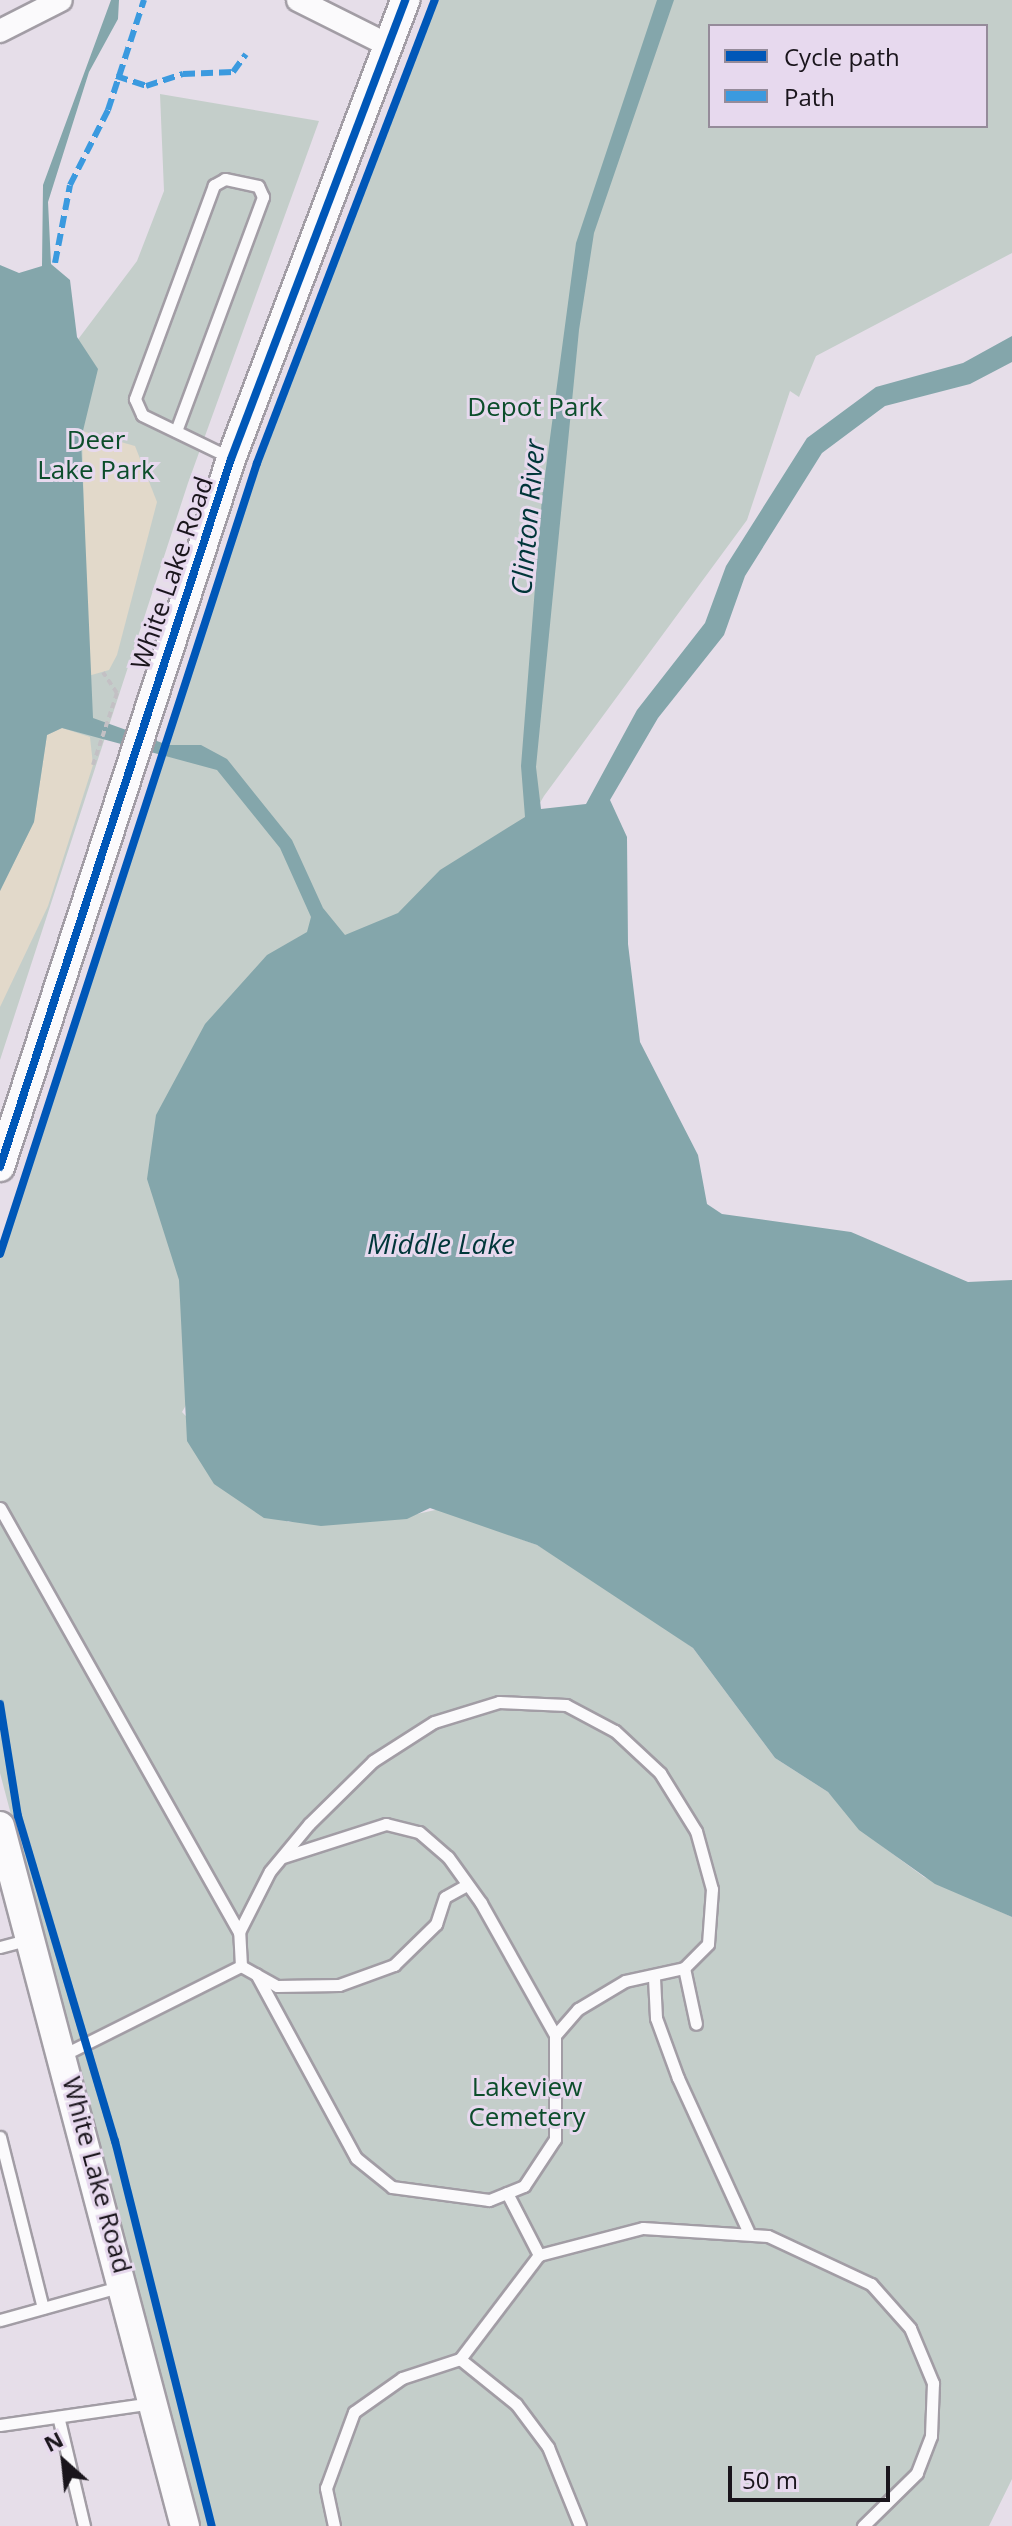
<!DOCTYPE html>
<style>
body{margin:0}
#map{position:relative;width:1012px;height:2526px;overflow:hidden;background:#e6dee9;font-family:"Open Sans",sans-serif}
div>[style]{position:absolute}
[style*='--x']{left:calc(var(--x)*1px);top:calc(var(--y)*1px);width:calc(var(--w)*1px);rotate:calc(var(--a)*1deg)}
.green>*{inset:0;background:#c4ceca}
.sand>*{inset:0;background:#e2d9ca}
.water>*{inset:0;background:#84a6ab}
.path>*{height:4px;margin-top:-2px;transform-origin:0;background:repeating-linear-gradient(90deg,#c3c0c4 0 6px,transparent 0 10px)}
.roads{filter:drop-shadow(2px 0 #a29da5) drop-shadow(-2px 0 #a29da5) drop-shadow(0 2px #a29da5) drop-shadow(0 -2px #a29da5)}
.service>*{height:11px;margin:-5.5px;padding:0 5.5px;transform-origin:5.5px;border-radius:5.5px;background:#fbfafc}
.minor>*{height:22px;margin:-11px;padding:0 11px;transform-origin:11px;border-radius:11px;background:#fbfafc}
.tertiary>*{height:28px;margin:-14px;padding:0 14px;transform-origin:14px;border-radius:14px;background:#fbfafc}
.quiet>*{height:6px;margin-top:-3px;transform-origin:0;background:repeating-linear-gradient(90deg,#3b9adf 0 12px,transparent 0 18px)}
.cycleway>*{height:8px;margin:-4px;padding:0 4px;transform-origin:4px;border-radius:4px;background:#0057b8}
span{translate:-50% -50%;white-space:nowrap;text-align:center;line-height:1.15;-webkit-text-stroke:6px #e7d9ee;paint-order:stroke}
.park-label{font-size:26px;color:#0c4d2b}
.street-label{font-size:26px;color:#1a151c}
.water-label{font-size:28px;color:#003639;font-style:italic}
.legend{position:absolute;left:708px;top:24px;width:280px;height:104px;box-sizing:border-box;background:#e7d9ee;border:2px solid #958b9a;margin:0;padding:10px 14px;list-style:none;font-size:24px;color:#1a151c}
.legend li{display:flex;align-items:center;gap:16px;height:40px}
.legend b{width:40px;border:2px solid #958b9a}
.north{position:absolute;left:24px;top:2422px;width:80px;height:80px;-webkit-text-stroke:6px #e7d9ee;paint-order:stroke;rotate:333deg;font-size:22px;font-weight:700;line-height:32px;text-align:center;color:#1a151c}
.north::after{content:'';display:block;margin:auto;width:28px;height:36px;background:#1a151c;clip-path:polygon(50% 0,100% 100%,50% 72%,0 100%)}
.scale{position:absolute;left:728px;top:2466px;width:162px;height:36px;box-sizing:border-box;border:4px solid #1a151c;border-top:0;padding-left:10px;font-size:24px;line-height:28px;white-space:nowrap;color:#1a151c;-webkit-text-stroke:6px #e7d9ee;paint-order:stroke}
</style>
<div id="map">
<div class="green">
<div style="clip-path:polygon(evenodd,437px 0,1012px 0,1012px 253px,816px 356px,799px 397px,790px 391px,747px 520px,544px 796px,182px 1412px,288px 1522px,389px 1520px,440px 1509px,537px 1545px,611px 1589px,693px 1648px,775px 1758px,828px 1792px,882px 1846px,924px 1877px,1012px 1917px,1012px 2479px,989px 2526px,199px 2526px,0 1773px,0 1259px,245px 502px,437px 0,710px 26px,986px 26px,986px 126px,710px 126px,710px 26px)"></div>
<div style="clip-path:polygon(160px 94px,319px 121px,188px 483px,0 1060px,0 301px,58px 366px,137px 261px,164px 191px)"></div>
</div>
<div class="sand">
<div style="clip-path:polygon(82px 431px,135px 446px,157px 502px,117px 655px,109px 670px,88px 676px)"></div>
<div style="clip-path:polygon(62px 728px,90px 737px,93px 765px,48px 906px,0 1007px,0 891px,34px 822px,47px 735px)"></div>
</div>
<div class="water">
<div style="clip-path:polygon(111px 0,119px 0,118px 19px,89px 72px,48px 202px,51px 264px,70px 280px,77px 337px,98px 369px,81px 439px,93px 718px,168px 745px,201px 745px,227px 759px,292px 840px,323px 908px,345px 935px,398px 913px,440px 870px,525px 817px,521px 766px,542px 498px,576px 243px,657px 0,674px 0,594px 233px,579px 330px,536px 767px,541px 809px,586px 804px,637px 710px,705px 623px,726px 566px,807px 438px,876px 387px,963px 363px,1012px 336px,1012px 362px,970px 384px,885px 406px,822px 453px,745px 576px,724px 635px,658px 718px,610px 800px,627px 837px,628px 944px,640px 1042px,698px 1155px,707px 1204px,722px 1214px,851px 1232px,968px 1282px,1012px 1280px,1012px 1917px,935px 1884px,859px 1830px,828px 1792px,775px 1758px,693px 1648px,537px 1545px,430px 1508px,407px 1519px,321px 1526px,264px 1518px,214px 1484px,187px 1441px,179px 1280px,147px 1179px,156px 1115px,205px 1024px,267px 955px,307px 932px,311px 917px,280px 848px,217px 770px,62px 728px,47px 735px,34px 822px,0 891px,0 265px,19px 273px,42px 266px,43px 185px)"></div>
</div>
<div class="path">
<div style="--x:385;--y:128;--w:137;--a:-68.7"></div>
<div style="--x:160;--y:764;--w:9;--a:-72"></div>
<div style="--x:93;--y:765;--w:76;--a:-71.6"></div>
<div style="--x:117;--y:693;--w:25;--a:-124"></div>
</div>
<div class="roads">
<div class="service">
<div style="--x:176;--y:431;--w:250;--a:-69.6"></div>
<div style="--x:263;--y:197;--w:12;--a:-114"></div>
<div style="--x:258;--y:186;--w:34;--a:-168"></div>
<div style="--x:225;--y:179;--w:13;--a:151"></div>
<div style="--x:214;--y:185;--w:228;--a:110.3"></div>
<div style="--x:135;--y:399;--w:17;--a:66"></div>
<div style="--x:142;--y:415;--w:99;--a:25.8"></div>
<div style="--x:0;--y:1508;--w:487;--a:60.6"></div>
<div style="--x:283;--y:1857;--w:108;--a:-17.8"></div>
<div style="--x:386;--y:1824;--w:34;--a:14"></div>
<div style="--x:419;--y:1832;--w:38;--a:41"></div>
<div style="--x:448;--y:1857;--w:57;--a:54.3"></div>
<div style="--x:481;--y:1903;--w:151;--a:60.7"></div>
<div style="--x:0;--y:1947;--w:31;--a:-15"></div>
<div style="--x:241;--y:1966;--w:34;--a:-93"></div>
<div style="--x:239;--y:1932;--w:68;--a:-63.1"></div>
<div style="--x:270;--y:1871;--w:61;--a:-50.3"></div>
<div style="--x:309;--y:1824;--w:90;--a:-44.5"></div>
<div style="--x:373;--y:1761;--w:72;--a:-32.6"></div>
<div style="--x:434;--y:1722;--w:68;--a:-17.1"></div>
<div style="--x:499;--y:1702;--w:67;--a:2.6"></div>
<div style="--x:566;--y:1705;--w:55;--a:28"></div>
<div style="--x:615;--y:1731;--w:62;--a:43"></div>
<div style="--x:660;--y:1773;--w:68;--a:58.2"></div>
<div style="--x:696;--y:1831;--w:60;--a:74.6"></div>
<div style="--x:712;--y:1889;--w:55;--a:94.2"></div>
<div style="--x:708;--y:1944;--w:34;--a:135"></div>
<div style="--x:684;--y:1968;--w:60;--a:167.6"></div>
<div style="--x:625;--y:1981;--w:55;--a:149.2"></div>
<div style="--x:578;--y:2009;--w:35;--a:131"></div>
<div style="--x:555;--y:2035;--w:104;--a:90"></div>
<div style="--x:555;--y:2139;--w:56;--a:123.4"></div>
<div style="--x:524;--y:2186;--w:38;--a:158"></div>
<div style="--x:489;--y:2200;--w:98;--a:-172.4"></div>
<div style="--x:392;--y:2187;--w:46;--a:-141.1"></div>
<div style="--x:356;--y:2158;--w:209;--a:-118.5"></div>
<div style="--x:241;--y:1966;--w:41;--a:29.1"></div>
<div style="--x:277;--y:1986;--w:62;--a:-0.9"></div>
<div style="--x:339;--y:1985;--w:59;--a:-20"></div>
<div style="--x:394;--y:1965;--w:59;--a:-44.3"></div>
<div style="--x:436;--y:1924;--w:28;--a:-72"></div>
<div style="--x:445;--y:1897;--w:25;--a:-29"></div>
<div style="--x:684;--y:1968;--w:57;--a:77.9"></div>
<div style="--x:654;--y:1978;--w:40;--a:87.1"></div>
<div style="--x:656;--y:2018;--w:64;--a:69.9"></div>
<div style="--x:678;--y:2078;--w:168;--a:65.4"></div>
<div style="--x:65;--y:2054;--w:197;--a:-26.6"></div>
<div style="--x:0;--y:2137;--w:176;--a:75.9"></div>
<div style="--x:507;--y:2193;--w:70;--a:62.7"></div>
<div style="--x:0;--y:2320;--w:128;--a:-15.5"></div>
<div style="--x:460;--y:2359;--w:72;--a:38.8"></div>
<div style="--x:516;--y:2404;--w:54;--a:53.3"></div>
<div style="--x:548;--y:2447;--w:85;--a:67.9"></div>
<div style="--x:59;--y:2420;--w:109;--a:76.7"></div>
<div style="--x:0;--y:2425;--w:154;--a:-8.2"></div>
<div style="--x:334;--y:2526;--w:39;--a:-102"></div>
<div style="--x:326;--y:2488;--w:81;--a:-69.8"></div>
<div style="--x:354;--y:2412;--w:59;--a:-35.3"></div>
<div style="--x:402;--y:2378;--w:61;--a:-18.1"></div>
<div style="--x:460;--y:2359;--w:131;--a:-52.8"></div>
<div style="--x:539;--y:2255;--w:107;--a:-14.6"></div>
<div style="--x:643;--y:2228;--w:125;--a:3.7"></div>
<div style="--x:768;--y:2236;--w:114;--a:25"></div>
<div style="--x:871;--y:2284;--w:59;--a:48.4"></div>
<div style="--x:910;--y:2328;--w:60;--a:67.3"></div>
<div style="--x:933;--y:2383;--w:53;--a:92.2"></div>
<div style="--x:931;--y:2436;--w:40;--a:111"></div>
<div style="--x:917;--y:2473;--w:76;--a:135.5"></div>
</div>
<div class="minor">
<div style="--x:298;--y:0;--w:101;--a:26.6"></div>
<div style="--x:0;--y:31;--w:68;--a:-26.9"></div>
</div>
<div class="tertiary">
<div style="--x:0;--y:1167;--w:745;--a:-71.93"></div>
<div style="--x:231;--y:459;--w:491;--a:-69.2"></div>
<div style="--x:0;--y:1826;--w:724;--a:75.2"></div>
</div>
</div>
<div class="quiet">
<div style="--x:116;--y:76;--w:32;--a:18"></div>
<div style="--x:146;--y:86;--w:39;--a:-18"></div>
<div style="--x:183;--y:74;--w:50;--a:-2.3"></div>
<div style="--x:233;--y:72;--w:22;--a:-54"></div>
<div style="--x:55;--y:263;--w:79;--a:-79.1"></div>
<div style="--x:70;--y:185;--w:84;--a:-63.1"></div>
<div style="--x:108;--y:110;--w:116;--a:-71.9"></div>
</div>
<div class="cycleway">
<div style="--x:0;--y:1167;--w:745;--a:-71.93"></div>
<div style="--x:231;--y:459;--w:491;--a:-69.2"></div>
<div style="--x:0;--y:1254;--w:832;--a:-72"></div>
<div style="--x:257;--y:463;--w:496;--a:-69"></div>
<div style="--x:0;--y:1704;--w:113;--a:80.9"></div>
<div style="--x:18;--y:1816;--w:339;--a:73.4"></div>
<div style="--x:115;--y:2141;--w:397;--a:75.9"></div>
</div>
<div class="park-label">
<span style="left:535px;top:407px">Depot Park</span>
<span style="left:96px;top:455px">Deer<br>Lake Park</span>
<span style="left:527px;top:2102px">Lakeview<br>Cemetery</span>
</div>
<div class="street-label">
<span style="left:172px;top:573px;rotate:-71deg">White Lake Road</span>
<span style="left:97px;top:2175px;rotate:75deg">White Lake Road</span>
</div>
<div class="water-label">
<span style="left:527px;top:517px;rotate:-85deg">Clinton River</span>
<span style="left:441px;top:1243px">Middle Lake</span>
</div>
<ul class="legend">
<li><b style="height:10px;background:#0057b8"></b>Cycle path</li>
<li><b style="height:10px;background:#3b9adf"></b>Path</li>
</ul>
<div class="north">N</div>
<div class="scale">50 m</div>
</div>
